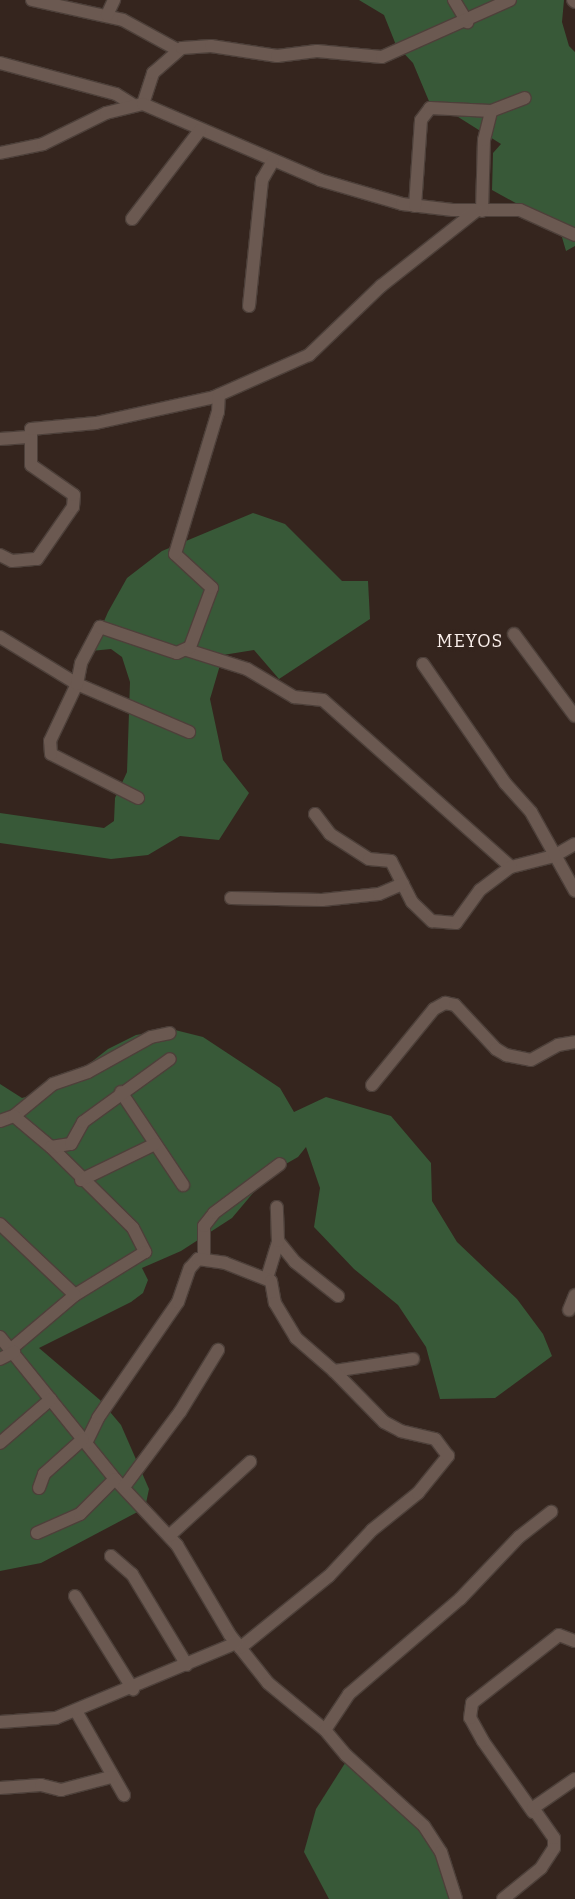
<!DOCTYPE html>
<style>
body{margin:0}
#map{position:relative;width:575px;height:1899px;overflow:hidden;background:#35251e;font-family:Bitter,serif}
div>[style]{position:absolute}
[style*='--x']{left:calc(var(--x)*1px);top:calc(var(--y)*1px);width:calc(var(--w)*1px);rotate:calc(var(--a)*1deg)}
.green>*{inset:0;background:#385938}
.roads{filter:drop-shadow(1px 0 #4d403a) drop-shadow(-1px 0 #4d403a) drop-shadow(0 1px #4d403a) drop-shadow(0 -1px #4d403a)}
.minor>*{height:12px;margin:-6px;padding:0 6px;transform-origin:6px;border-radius:6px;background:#6b5951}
span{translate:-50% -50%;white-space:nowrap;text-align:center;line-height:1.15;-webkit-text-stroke:4.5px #35251e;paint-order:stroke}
.quarter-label{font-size:18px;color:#faefeb;letter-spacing:1px}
</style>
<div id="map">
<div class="green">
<div style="clip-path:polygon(359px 0,564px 0,562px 22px,569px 46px,575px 52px,575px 246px,566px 251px,559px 227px,492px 190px,493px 153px,501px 144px,455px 115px,431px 106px,413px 63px,396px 45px,384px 15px)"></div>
<div style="clip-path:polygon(253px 513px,285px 524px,342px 581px,368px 581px,370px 619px,279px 679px,254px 650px,223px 655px,210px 699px,223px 760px,249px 793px,219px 840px,180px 836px,148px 855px,111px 859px,0 843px,0 813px,104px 828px,114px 821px,115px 798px,127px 772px,130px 682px,122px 657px,111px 649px,91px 651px,108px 612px,127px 578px,162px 551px)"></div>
<div style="clip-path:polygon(171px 1029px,203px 1037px,280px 1088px,294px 1112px,326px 1097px,391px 1116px,431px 1163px,432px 1201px,457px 1242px,517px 1299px,543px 1334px,552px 1356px,495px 1398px,440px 1399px,426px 1347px,398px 1305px,354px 1269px,314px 1227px,320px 1188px,306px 1147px,298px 1157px,270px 1173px,232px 1218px,181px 1251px,142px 1268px,148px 1280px,143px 1293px,131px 1302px,39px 1348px,100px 1400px,121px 1425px,149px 1489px,145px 1508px,41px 1563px,0 1571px,0 1084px,22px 1098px,36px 1094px,66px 1082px,108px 1049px,136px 1035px)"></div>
<div style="clip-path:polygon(347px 1760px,420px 1828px,436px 1854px,453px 1899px,329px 1899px,304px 1852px,316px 1809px)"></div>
</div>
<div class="roads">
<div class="minor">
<div style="--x:32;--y:0;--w:93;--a:12.4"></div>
<div style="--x:123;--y:20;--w:63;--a:28.6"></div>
<div style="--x:454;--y:0;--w:26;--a:59"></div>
<div style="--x:573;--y:0;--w:3;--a:45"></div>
<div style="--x:107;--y:15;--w:17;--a:-65"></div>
<div style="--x:0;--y:63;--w:120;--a:15"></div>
<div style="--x:116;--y:94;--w:19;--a:32"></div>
<div style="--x:143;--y:104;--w:33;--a:-72"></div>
<div style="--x:153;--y:73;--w:38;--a:-41"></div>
<div style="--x:182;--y:48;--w:29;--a:-4"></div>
<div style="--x:211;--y:46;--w:67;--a:8.6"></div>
<div style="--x:277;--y:56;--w:40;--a:-7.1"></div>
<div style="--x:317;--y:51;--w:65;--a:5.3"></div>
<div style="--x:382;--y:57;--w:140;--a:-24"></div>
<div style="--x:0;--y:153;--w:44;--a:-11.8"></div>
<div style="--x:43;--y:144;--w:70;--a:-26.2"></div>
<div style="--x:106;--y:113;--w:38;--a:-14"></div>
<div style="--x:143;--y:104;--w:193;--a:23.2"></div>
<div style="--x:320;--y:180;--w:85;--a:16.3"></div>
<div style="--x:402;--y:204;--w:51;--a:6.7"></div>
<div style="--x:453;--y:210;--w:67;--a:0"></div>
<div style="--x:520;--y:210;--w:60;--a:24.4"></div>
<div style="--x:415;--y:206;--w:86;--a:-86"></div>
<div style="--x:421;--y:120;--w:15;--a:-53"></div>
<div style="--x:430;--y:108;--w:61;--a:2.8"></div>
<div style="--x:491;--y:111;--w:36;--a:-21"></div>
<div style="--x:482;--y:211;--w:71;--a:-88.4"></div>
<div style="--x:484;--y:140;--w:30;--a:-76"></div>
<div style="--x:132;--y:219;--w:112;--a:-52.6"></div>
<div style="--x:249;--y:306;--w:127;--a:-84.1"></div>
<div style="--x:262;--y:180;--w:22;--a:-60"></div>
<div style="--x:0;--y:439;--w:28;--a:-4"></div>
<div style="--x:0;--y:555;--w:13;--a:27"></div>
<div style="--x:12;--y:561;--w:25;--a:-5"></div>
<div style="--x:37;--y:559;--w:63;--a:-55.3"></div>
<div style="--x:73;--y:507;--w:12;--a:-85"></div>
<div style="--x:74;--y:495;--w:52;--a:-145.1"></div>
<div style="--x:31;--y:465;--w:36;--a:-90"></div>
<div style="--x:31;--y:429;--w:65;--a:-5.3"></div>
<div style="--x:96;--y:423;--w:121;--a:-12.4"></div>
<div style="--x:214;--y:397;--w:104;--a:-23.9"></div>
<div style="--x:309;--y:355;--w:100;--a:-43.8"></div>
<div style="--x:381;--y:286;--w:121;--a:-38.3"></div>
<div style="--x:514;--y:634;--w:102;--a:53.4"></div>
<div style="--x:0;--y:637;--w:90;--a:31.4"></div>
<div style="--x:77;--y:684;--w:122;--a:23.2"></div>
<div style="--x:187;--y:650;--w:63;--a:17.6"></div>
<div style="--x:247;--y:669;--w:55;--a:30.8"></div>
<div style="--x:294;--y:697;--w:29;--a:6"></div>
<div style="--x:323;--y:700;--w:251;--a:41.6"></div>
<div style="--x:511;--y:867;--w:44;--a:-14.3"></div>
<div style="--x:554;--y:856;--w:24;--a:-30"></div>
<div style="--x:423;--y:664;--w:145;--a:55.4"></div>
<div style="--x:505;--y:783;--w:39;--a:48"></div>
<div style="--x:531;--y:812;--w:90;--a:60.9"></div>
<div style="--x:138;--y:798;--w:97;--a:-153.2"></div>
<div style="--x:51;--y:754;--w:13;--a:-94"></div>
<div style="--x:50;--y:741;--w:63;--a:-64.7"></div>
<div style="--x:77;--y:684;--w:21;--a:-79"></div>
<div style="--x:81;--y:663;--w:41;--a:-62.2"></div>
<div style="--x:100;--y:627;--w:81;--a:18.7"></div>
<div style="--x:177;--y:653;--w:14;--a:-25"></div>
<div style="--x:190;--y:647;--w:63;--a:-69.6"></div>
<div style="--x:212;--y:588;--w:50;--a:-137.4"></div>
<div style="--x:175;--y:554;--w:148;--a:-73.2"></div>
<div style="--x:218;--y:412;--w:17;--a:-87"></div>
<div style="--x:315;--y:814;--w:25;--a:53"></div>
<div style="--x:330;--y:834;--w:46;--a:32.7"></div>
<div style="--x:369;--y:859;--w:22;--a:5"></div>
<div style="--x:391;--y:861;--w:46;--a:62.9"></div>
<div style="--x:412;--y:902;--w:28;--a:44"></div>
<div style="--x:432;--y:921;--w:24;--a:5"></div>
<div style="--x:456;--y:923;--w:41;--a:-54"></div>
<div style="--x:480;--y:890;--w:39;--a:-37"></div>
<div style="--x:231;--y:898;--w:91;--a:1.3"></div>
<div style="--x:322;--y:900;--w:57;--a:-6"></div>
<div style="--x:379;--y:894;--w:26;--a:-23"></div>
<div style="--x:372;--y:1085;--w:98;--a:-50.8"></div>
<div style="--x:434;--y:1009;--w:13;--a:-29"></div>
<div style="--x:445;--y:1003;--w:10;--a:11"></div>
<div style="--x:455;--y:1005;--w:60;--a:47"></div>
<div style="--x:496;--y:1049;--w:12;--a:31"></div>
<div style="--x:506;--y:1055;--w:25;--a:11"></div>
<div style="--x:531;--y:1060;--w:31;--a:-29"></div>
<div style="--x:558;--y:1045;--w:17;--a:-10"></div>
<div style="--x:121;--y:1092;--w:112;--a:56.3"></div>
<div style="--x:14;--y:1116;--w:50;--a:-39.4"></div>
<div style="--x:53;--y:1084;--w:37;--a:-19"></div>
<div style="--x:88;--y:1072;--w:72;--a:-29.1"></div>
<div style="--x:151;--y:1037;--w:19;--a:-12"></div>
<div style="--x:0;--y:1121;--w:15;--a:-20"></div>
<div style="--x:14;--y:1116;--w:48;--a:40"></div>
<div style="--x:51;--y:1147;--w:115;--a:44.6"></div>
<div style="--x:133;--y:1228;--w:27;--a:63"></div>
<div style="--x:145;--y:1252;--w:82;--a:148.4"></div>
<div style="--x:75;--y:1295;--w:84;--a:139.8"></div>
<div style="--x:51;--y:1147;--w:20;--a:-9"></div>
<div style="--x:71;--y:1144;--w:25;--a:-61"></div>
<div style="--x:83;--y:1122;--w:107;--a:-35.9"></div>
<div style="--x:81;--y:1180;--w:82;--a:-25.9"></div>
<div style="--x:0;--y:1224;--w:103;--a:43.4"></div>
<div style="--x:278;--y:1241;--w:27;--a:51"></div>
<div style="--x:295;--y:1262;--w:55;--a:38.3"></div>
<div style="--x:204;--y:1259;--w:33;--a:-90"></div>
<div style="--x:204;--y:1226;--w:16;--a:-52"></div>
<div style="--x:214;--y:1213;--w:82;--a:-36.6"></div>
<div style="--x:267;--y:1278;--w:39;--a:-73"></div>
<div style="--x:278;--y:1241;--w:34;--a:-92"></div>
<div style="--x:569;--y:1310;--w:16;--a:-68"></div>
<div style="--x:0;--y:1337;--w:183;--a:51"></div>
<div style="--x:115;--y:1479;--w:91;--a:46.8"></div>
<div style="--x:177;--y:1545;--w:104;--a:59.5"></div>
<div style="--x:230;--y:1635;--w:61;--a:51.6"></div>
<div style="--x:268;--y:1683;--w:74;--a:39.5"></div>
<div style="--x:325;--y:1730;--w:33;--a:50"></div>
<div style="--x:346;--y:1755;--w:105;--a:42.3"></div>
<div style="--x:424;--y:1826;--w:31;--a:57"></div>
<div style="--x:441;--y:1852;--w:49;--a:72.3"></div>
<div style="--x:0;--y:1359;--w:16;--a:-27"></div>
<div style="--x:0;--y:1443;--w:67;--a:-40.8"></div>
<div style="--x:86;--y:1443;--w:28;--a:-64"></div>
<div style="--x:98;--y:1418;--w:141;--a:-55.4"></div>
<div style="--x:178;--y:1302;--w:36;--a:-71"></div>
<div style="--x:190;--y:1268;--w:12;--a:-48"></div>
<div style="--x:198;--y:1259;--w:27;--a:8"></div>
<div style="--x:225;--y:1263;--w:49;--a:21.4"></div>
<div style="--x:271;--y:1281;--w:22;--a:80"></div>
<div style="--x:275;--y:1303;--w:41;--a:59"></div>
<div style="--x:296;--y:1338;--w:50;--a:41"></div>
<div style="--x:334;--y:1371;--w:80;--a:-8.6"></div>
<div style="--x:124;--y:1487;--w:94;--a:-53.3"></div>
<div style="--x:180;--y:1412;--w:73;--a:-58.5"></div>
<div style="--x:39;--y:1488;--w:15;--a:-70"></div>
<div style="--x:44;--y:1474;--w:52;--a:-41.9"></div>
<div style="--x:37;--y:1533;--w:47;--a:-23.8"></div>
<div style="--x:80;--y:1514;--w:49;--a:-45"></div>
<div style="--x:169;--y:1536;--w:110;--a:-42.4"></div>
<div style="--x:111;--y:1556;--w:28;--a:41"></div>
<div style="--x:132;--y:1574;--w:106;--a:58.9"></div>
<div style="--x:75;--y:1596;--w:110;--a:58.1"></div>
<div style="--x:240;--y:1648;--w:114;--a:-39"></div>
<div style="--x:329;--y:1576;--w:63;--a:-46.9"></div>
<div style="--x:372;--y:1530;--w:59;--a:-38.8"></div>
<div style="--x:418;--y:1493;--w:48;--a:-51"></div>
<div style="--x:448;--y:1456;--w:21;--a:-127"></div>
<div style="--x:435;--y:1439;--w:35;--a:-167"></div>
<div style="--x:401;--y:1431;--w:19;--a:-152"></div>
<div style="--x:384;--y:1422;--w:71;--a:-134.4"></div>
<div style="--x:76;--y:1711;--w:97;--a:60.3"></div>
<div style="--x:0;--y:1722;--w:56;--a:-4.1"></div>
<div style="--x:56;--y:1718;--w:195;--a:-22.6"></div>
<div style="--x:325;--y:1730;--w:43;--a:-56.3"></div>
<div style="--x:349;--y:1694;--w:146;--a:-40.6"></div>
<div style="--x:460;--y:1599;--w:86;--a:-46.4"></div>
<div style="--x:519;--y:1537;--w:41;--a:-38"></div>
<div style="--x:0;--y:1788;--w:41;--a:-4.2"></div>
<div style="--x:41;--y:1785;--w:21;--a:14"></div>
<div style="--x:61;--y:1790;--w:52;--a:-14.6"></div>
<div style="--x:533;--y:1812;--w:87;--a:-125.2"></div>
<div style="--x:483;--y:1741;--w:26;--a:-119"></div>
<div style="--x:470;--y:1718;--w:15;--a:-82"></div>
<div style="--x:472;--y:1703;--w:110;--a:-38"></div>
<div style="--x:559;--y:1635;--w:17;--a:21"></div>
<div style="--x:503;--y:1899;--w:49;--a:-39.2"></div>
<div style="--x:541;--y:1868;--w:24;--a:-57"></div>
<div style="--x:554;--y:1848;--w:10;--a:-90"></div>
<div style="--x:554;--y:1838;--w:37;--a:-125"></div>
<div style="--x:533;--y:1808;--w:51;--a:-34.6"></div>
</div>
</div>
<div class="quarter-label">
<span style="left:470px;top:641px">MEYOS</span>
</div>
</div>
